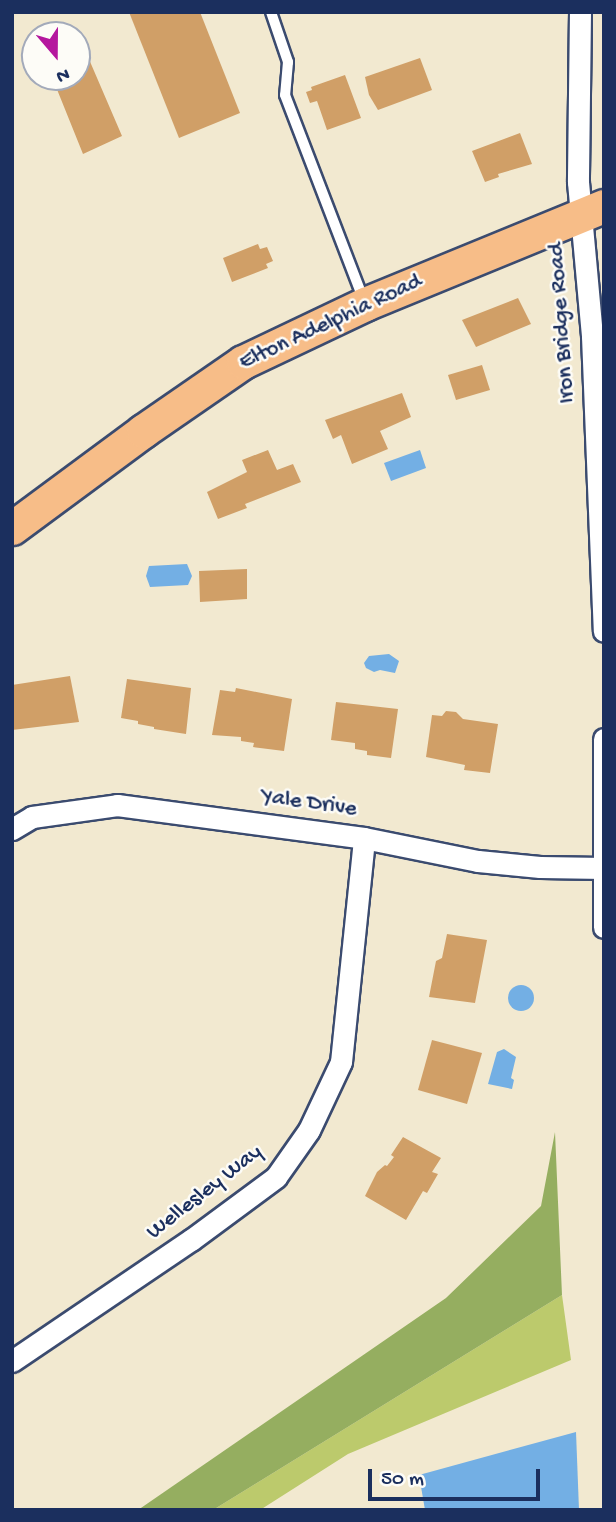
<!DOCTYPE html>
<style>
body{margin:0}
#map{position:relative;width:616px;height:1522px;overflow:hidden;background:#f2e9d0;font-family:"Gochi Hand",sans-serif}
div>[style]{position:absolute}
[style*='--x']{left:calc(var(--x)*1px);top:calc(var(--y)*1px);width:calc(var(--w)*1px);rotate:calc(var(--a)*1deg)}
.green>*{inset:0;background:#bcca6c}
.forest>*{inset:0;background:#95ae60}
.water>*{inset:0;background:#73afe4}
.round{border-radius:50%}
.building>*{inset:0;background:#d09f67}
.roads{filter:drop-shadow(2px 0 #3b4b6f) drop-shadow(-2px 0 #3b4b6f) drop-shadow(0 2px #3b4b6f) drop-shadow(0 -2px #3b4b6f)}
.lane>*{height:10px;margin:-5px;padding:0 5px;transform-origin:5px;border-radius:5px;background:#fff}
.street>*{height:21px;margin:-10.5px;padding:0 10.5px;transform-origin:10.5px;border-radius:10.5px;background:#fff}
.primary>*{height:33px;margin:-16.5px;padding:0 16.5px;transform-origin:16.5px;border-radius:16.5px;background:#f7bd88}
span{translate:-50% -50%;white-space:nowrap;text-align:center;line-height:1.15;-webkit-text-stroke:5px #fdfcf7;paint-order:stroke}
.street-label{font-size:23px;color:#1b2f5e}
.frame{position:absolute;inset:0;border:14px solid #1b2f5e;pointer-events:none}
.north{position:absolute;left:21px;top:21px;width:70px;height:70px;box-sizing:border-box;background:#fdfcf7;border:2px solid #a3aaba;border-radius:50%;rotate:160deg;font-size:19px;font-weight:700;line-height:28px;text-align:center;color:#1b2f5e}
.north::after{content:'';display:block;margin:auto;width:24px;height:32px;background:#b5179e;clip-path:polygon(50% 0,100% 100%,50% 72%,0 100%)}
.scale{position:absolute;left:368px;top:1469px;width:172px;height:32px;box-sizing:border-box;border:4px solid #1b2f5e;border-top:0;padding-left:9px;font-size:21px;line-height:24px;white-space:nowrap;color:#1b2f5e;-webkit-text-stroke:5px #fdfcf7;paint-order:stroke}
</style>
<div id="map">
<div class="green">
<div style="clip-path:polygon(562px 1295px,571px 1360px,348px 1454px,260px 1510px,213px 1510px)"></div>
</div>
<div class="forest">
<div style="clip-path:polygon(555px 1132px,562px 1295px,213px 1510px,138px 1510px,446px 1298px,541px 1206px)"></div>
</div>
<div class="water">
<div style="clip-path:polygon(420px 450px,426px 468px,391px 481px,384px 463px)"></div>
<div style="clip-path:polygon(187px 564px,192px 576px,188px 585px,150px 587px,146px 576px,149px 566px)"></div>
<div style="clip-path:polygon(389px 654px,399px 661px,395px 673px,380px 670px,374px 672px,366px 668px,364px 663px,369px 656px)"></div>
<div class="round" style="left:508px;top:985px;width:26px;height:26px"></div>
<div style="clip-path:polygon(504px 1049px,516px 1057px,511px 1078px,514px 1080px,512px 1089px,488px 1084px,497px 1052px)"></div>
<div style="clip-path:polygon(576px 1432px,579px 1510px,425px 1510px,419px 1475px)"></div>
</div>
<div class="building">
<div style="clip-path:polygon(129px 12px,200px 12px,240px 113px,179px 138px)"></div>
<div style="clip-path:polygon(79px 36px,122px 136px,83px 154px,52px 77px,77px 77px)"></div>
<div style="clip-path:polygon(420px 58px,432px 90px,378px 110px,369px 95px,365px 77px)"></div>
<div style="clip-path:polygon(345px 75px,361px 118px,327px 130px,317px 101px,310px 103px,306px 92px,312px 90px,311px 87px)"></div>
<div style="clip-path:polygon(520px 133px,532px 164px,498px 174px,499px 177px,485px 182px,472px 151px)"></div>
<div style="clip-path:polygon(258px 244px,260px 249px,267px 247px,273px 261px,266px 264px,268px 268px,232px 282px,223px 258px)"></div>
<div style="clip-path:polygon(518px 298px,531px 324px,476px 347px,462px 320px)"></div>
<div style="clip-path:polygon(482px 365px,490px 390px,456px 400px,448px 375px)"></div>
<div style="clip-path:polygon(402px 393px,411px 417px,380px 431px,388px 449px,352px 464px,341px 435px,333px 439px,325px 420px)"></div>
<div style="clip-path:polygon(268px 450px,277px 470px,293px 464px,301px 482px,245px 504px,247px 508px,218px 519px,207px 492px,247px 472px,242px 460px)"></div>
<div style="clip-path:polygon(247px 569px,247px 599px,200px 602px,199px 571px)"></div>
<div style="clip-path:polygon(70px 676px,79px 722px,12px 730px,12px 685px)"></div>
<div style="clip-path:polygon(127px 679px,191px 688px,186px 734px,154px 729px,154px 727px,138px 724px,138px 721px,121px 718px)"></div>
<div style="clip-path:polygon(236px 688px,292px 699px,284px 751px,253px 747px,254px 743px,241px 741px,241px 737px,212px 735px,220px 690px,235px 692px)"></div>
<div style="clip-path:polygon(336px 702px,398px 709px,391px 758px,367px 755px,367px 751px,355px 749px,355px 743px,331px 740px)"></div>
<div style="clip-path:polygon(446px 711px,456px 712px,463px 719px,498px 724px,490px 773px,464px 770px,465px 765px,426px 757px,432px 715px,442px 716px)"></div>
<div style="clip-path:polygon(447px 934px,487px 940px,475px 1003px,429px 997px,436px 961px,442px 958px)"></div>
<div style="clip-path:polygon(432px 1040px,482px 1053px,467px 1104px,418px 1090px)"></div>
<div style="clip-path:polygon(403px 1137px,441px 1158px,432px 1172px,438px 1174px,427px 1193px,423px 1191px,406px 1220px,365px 1196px,377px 1172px,385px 1165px,387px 1166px,394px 1157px,391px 1155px)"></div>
</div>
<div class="roads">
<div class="lane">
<div style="--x:271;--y:12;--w:53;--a:71.2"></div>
<div style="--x:288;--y:62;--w:33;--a:95"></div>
<div style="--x:285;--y:95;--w:221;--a:69"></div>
</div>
<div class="street">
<div style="--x:580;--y:12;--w:170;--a:90.7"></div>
<div style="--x:578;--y:182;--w:155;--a:84.8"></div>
<div style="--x:592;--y:336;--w:295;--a:87.7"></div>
<div style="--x:604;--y:739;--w:188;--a:90"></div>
<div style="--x:12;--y:829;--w:23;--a:-31"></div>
<div style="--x:32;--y:817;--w:86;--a:-8"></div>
<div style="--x:117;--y:805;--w:249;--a:7.6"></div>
<div style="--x:364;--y:838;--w:116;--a:11.4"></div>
<div style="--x:478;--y:861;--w:62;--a:5.5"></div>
<div style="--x:540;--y:867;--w:64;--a:0.9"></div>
<div style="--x:12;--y:1361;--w:216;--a:-34.1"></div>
<div style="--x:191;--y:1240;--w:106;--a:-36.5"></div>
<div style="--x:276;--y:1177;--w:57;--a:-54.9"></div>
<div style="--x:309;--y:1130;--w:75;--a:-64.8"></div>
<div style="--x:341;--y:1062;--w:225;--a:-84.1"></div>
</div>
<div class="primary">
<div style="--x:12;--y:528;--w:163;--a:-36.5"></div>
<div style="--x:143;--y:431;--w:121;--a:-34.6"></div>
<div style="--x:243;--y:362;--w:135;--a:-25.4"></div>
<div style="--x:365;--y:304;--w:258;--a:-22.3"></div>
</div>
</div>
<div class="street-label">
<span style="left:331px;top:323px;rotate:-25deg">Elton Adelphia Road</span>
<span style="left:563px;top:323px;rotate:-94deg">Iron Bridge Road</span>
<span style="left:309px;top:804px;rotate:8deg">Yale Drive</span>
<span style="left:205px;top:1193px;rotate:-38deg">Wellesley Way</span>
</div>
<div class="frame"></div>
<div class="north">N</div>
<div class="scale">50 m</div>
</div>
